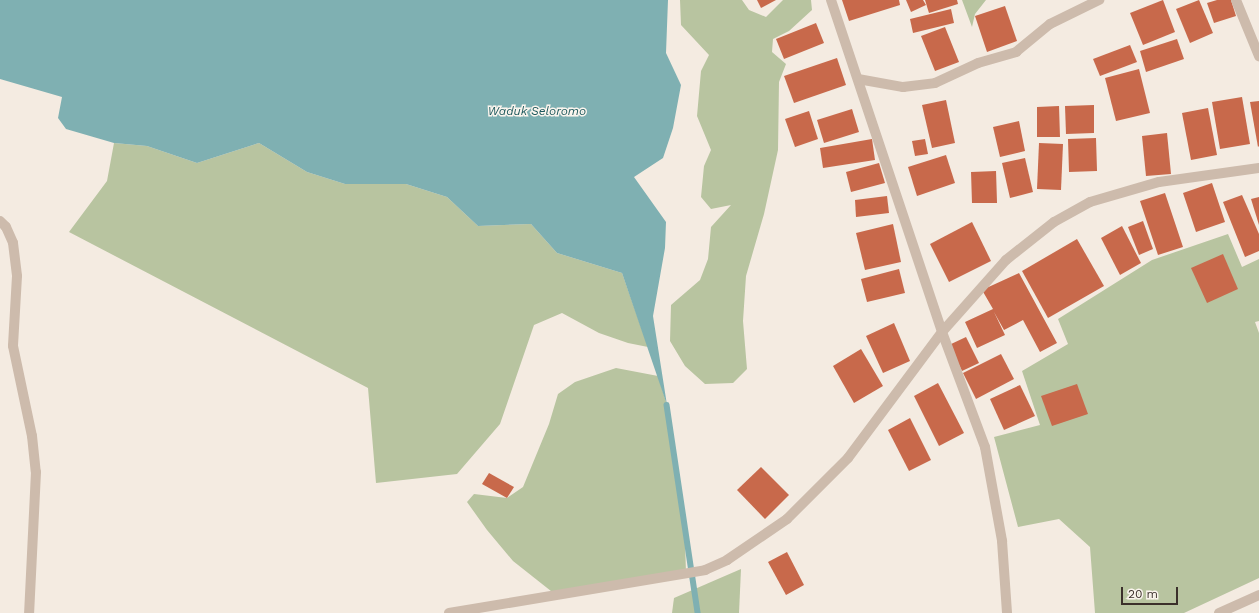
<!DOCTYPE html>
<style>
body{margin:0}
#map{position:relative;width:1259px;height:613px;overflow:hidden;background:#f4ebe1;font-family:"Work Sans",sans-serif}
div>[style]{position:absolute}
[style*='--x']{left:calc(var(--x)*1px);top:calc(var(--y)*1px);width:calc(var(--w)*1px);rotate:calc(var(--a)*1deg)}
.green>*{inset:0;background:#b8c4a0}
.water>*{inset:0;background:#7fb0b2}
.stream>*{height:5.5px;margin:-2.75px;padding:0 2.75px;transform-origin:2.75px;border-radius:2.75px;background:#7fb0b2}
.building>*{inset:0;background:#c8694b}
.minor>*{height:10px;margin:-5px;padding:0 5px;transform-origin:5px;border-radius:5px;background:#cdbbac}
span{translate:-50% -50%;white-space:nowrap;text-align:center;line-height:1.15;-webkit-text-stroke:3px #fbf5ee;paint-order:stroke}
.water-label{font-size:12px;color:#1f5a5e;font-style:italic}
.scale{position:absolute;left:1121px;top:587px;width:57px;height:18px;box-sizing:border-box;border:2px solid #3b302b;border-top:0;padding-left:5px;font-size:12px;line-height:14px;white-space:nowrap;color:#3b302b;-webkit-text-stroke:3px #fbf5ee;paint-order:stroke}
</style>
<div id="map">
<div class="green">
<div style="clip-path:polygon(680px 0,742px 0,749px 10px,766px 17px,783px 0,811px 0,812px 10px,789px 31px,773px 39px,772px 52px,786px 64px,779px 82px,778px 150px,764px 214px,746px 276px,743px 321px,747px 369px,733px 383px,705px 384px,685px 366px,670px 341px,671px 305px,700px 280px,708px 259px,711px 227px,731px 205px,711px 209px,701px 197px,704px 166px,711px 150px,697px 116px,701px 71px,709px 55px,681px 25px)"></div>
<div style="clip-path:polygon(962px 0,986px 0,975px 14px,972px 27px)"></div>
<div style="clip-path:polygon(114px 143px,147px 146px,197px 163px,259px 143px,307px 172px,345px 184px,406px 184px,447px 197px,478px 226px,531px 224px,557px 253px,622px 273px,648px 347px,628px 343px,599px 333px,562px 313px,534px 325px,500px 424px,457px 474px,376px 483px,368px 388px,69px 232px,107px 181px)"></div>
<div style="clip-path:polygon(1228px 234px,1242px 267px,1259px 259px,1259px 321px,1255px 322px,1259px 333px,1259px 578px,1184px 613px,1095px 613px,1090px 547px,1059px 519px,1018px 527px,994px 437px,1040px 425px,1022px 371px,1068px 344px,1058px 319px,1152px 260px)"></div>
<div style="clip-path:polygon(616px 368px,658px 376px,667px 405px,684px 508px,686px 573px,556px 595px,513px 561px,487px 530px,467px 502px,474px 494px,507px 498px,523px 487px,549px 424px,558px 394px,575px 382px)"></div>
<div style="clip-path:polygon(741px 569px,739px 613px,672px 613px,674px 598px)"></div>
</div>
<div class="water">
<div style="clip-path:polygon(0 0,668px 0,666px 53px,681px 85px,673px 128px,663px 158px,634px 177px,666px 222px,665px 248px,653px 316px,667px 405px,622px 273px,557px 253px,531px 224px,478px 226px,447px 197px,406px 184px,345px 184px,307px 172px,259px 143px,197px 163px,147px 146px,114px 143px,66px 129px,58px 118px,62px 97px,0 79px)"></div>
</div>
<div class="stream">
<div style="--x:667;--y:405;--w:210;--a:81.5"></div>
</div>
<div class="building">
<div style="clip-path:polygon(757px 0,776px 0,761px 8px)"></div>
<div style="clip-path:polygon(842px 0,899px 0,900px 5px,849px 21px)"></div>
<div style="clip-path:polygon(906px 0,923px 0,926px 5px,911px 12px)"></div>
<div style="clip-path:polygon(925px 0,957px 0,958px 4px,929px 13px)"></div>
<div style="clip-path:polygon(1163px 0,1175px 32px,1143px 45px,1130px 13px)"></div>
<div style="clip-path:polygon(1199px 0,1213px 33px,1190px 43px,1176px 9px)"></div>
<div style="clip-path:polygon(1217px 0,1231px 0,1236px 16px,1214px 23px,1207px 3px)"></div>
<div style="clip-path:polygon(1005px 6px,1017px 41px,987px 52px,975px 16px)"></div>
<div style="clip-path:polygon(951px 9px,954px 23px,913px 33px,910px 19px)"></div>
<div style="clip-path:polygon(816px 23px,824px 43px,784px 59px,776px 39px)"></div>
<div style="clip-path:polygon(945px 27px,959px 62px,935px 71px,921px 36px)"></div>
<div style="clip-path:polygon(1177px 39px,1184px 59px,1146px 72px,1140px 51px)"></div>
<div style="clip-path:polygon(1130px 45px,1137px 62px,1100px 76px,1093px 59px)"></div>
<div style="clip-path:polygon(837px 58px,846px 85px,794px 103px,784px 76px)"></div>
<div style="clip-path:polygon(1139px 69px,1150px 113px,1116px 121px,1105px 78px)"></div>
<div style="clip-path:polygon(1242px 97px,1250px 144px,1220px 149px,1212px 102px)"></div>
<div style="clip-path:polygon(946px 100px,955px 143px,932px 148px,922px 105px)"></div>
<div style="clip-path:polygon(1259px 101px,1259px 146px,1258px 147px,1250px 102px)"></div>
<div style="clip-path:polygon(1094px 105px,1094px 133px,1066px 134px,1065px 106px)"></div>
<div style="clip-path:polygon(1059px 106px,1060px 137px,1037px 137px,1037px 107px)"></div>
<div style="clip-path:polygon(1208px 108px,1217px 155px,1191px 160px,1182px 113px)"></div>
<div style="clip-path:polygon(852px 109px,859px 132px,824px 143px,817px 120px)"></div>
<div style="clip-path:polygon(809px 111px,818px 139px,795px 147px,785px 119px)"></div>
<div style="clip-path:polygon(1019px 121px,1025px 151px,1000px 157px,993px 127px)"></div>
<div style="clip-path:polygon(1167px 133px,1171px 174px,1146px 176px,1142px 136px)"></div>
<div style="clip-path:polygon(1096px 138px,1097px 171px,1069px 172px,1068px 139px)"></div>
<div style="clip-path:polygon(872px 139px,875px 160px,823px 168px,820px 148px)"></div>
<div style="clip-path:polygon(925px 139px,928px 154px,915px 156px,912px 141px)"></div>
<div style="clip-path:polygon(1039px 143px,1063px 144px,1061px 190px,1037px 189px)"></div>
<div style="clip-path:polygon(946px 155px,955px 183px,917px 196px,908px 167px)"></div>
<div style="clip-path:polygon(1025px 158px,1033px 192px,1010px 198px,1002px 163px)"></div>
<div style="clip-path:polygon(879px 163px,885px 183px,851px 192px,846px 172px)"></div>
<div style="clip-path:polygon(996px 171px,997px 203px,972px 203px,971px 172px)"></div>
<div style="clip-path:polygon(1212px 183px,1225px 222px,1196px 232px,1183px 193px)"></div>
<div style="clip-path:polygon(1165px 193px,1183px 247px,1158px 255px,1140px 201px)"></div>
<div style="clip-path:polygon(1242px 195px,1259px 234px,1259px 251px,1245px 257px,1223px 202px)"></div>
<div style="clip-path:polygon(887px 196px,889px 213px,856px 217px,855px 200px)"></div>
<div style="clip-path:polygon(1259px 197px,1259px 225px,1251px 199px)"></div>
<div style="clip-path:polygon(1143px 221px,1153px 249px,1139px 255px,1128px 227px)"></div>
<div style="clip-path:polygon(972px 222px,991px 261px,949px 282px,930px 244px)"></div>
<div style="clip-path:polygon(893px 224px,901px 262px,865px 270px,856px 233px)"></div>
<div style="clip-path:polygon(1122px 226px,1141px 263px,1120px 275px,1101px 238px)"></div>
<div style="clip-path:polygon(1077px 239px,1104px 286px,1048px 318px,1022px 271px)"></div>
<div style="clip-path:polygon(1223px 254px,1238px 289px,1207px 303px,1191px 268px)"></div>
<div style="clip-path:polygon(899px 269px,905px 293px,867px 302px,861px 279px)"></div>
<div style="clip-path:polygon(1019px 273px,1057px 343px,1040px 352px,1023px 320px,1004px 330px,994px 312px,1005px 335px,977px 348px,965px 322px,993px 309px,982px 290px)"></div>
<div style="clip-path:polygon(894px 323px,910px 361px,883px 373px,866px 336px)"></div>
<div style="clip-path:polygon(966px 337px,979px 363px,962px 371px,949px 345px)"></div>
<div style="clip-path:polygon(861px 349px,883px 386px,854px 403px,833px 366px)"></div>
<div style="clip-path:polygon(1001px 354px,1014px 379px,976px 399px,963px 373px)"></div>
<div style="clip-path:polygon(938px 383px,964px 433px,939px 446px,914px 396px)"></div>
<div style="clip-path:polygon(1077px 384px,1088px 414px,1052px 426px,1041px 396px)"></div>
<div style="clip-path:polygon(1020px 385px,1035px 416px,1004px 430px,990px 399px)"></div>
<div style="clip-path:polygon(910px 418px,931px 460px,909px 471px,888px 430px)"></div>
<div style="clip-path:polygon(761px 467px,789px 495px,765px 519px,737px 490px)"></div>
<div style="clip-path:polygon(489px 473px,514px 487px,507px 498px,482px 484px)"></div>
<div style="clip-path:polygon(787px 552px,804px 585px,786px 595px,768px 562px)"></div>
</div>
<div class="minor">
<div style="--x:831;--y:0;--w:350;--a:71.5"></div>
<div style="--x:942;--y:332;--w:123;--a:69.5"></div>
<div style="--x:985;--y:447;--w:96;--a:79.7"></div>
<div style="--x:1002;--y:541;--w:72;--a:86"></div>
<div style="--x:1236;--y:0;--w:61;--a:67.7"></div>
<div style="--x:858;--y:79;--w:46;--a:10.1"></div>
<div style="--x:903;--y:87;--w:32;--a:-7"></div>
<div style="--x:935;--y:83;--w:47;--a:-24.9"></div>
<div style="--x:978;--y:63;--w:40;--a:-16"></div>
<div style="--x:1016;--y:52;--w:44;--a:-39.5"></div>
<div style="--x:1050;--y:24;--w:55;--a:-26.1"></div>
<div style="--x:0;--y:221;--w:8;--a:45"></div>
<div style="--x:6;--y:227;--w:17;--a:66"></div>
<div style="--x:13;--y:243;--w:33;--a:83"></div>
<div style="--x:17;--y:276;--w:70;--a:93.3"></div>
<div style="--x:13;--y:346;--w:92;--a:78.1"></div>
<div style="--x:32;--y:436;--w:36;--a:84"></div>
<div style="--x:36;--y:472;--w:141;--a:92.8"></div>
<div style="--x:449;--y:613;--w:260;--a:-9.5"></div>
<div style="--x:705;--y:570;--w:24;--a:-24"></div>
<div style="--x:727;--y:560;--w:73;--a:-34.3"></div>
<div style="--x:787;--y:519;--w:86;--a:-45"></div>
<div style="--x:848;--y:458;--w:157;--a:-53.3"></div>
<div style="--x:942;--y:332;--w:96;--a:-48.4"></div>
<div style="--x:1006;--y:260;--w:61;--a:-38.4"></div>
<div style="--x:1054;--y:222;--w:41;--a:-29.1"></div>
<div style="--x:1090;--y:202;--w:72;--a:-16.2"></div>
<div style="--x:1159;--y:182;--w:101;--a:-8"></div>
<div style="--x:1219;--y:613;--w:44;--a:-24.2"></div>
</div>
<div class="water-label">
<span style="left:537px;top:112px">Waduk Seloromo</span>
</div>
<div class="scale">20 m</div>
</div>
